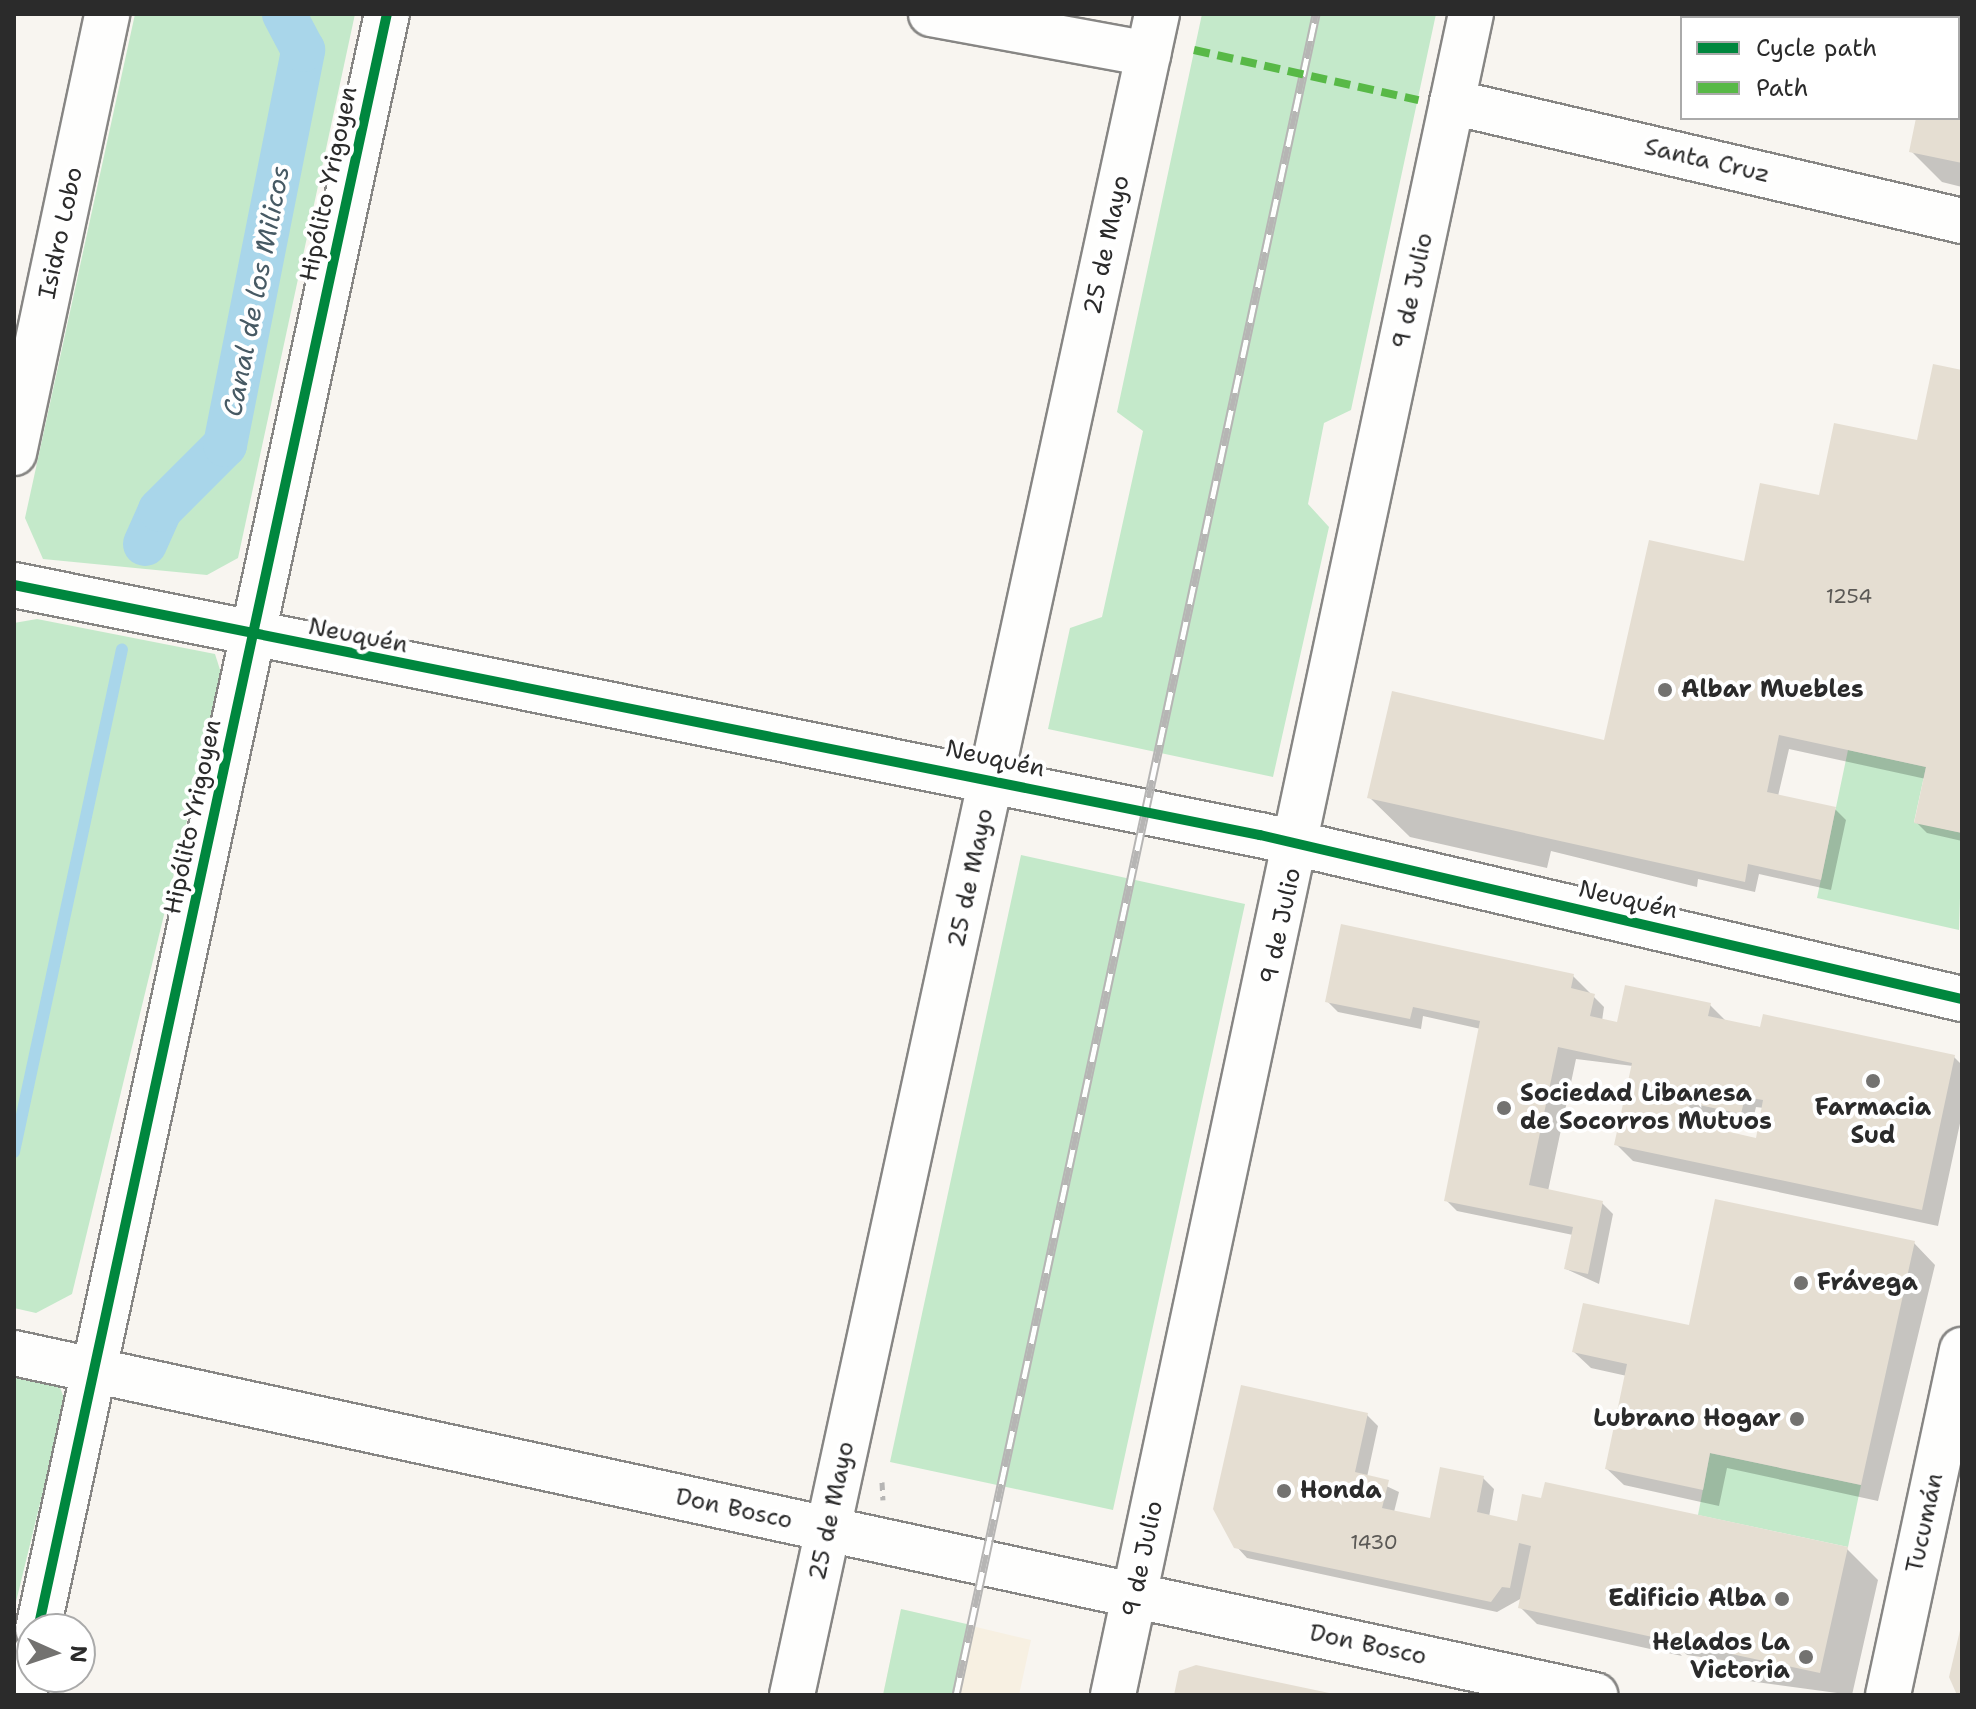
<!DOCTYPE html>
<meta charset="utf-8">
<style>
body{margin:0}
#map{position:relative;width:1976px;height:1709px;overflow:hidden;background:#f8f5f0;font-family:"Shantell Sans",sans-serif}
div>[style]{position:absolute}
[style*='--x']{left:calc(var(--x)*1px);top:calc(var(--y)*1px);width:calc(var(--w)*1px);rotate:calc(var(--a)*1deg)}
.built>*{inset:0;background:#f7f0e2}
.green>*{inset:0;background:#c4e9ca}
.shadow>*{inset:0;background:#0003}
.stream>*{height:12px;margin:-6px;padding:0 6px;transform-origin:6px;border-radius:6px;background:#a9d6ea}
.canal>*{height:44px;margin:-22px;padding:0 22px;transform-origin:22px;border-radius:22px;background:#a9d6ea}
.building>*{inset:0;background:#e5ded2}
.path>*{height:5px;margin-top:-2.5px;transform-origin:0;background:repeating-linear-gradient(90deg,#b6b5b4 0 8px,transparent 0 14px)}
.roads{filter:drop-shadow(2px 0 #878684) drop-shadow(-2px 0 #878684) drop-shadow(0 2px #878684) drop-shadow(0 -2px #878684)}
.minor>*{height:44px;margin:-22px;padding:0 22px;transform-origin:22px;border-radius:22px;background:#fefefd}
.major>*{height:44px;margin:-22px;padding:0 22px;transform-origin:22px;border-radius:22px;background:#fefefd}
.rail>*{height:9px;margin-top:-4.5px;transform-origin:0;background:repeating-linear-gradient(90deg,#fff 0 18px,#b6b5b4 0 36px);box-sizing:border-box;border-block:2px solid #b6b5b4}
.quiet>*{height:8px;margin-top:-4px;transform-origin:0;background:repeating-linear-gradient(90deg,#58b947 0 16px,transparent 0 24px)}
.cycleway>*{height:10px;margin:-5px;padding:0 5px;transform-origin:5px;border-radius:5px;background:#00873e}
.dots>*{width:22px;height:22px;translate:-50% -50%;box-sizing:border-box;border:4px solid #fff;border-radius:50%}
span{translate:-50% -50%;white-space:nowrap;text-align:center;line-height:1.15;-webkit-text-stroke:8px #fff;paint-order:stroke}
.number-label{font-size:20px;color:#5a5855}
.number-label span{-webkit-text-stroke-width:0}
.street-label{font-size:24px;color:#2b2b2b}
.poi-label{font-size:24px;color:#2b2b2b;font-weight:700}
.left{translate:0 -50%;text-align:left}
.right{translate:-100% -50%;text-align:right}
.water-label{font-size:26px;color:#475a64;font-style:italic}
.frame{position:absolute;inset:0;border:16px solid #2b2b2b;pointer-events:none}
.legend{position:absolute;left:1680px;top:16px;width:280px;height:104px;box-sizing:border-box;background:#fff;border:2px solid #aaa;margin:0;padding:10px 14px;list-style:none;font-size:24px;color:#2b2b2b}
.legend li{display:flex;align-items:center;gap:16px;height:40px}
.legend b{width:40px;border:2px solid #aaa}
.north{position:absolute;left:16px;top:1613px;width:80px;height:80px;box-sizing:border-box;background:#fff;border:2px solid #aaa;border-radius:50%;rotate:93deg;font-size:22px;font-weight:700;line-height:32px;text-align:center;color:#2b2b2b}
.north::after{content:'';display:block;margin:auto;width:28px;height:36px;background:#737270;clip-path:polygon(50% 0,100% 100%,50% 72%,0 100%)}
</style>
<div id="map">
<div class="built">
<div style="clip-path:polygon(901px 1609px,1031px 1640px,1019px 1695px,883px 1695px)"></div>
</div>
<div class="green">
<div style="clip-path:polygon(135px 14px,355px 14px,238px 558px,207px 575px,43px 559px,25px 518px)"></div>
<div style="clip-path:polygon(1202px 14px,1436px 14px,1351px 410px,1324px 423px,1308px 504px,1329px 527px,1273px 777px,1048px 729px,1070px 628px,1102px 617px,1143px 431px,1117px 412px)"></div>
<div style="clip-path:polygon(37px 619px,215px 654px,222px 676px,72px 1294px,36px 1313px,14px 1308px,14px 623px)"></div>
<div style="clip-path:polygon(1848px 750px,1926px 767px,1914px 822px,1962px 833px,1959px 930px,1817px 898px)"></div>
<div style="clip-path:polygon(1021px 855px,1245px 904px,1113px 1510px,890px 1462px)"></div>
<div style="clip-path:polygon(14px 1370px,57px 1379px,65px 1401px,14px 1610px)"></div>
<div style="clip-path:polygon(1710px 1453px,1861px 1485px,1848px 1547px,1698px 1515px)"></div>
<div style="clip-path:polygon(901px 1609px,971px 1625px,956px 1695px,883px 1695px)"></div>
</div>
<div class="shadow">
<div style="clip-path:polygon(1940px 14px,1962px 14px,1962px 187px,1942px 182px,1911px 151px,1918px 118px,1958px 118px,1958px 18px)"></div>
<div style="clip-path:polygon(1962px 372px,1962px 841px,1927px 833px,1916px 822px,1926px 779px,1789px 749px,1778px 796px,1835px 809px,1846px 820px,1831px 890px,1759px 874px,1755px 892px,1698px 879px,1697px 887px,1551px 851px,1547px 868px,1410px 837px,1369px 797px,1606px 742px,1744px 563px,1821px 498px,1918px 443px)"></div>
<div style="clip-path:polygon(evenodd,1573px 976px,1604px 1007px,1602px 1021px,1616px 1024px,1710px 1005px,1727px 1022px,1954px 1057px,1962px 1065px,1962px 1114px,1938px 1226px,1633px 1161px,1617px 1145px,1633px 1066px,1576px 1059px,1548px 1191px,1602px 1203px,1613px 1214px,1599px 1284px,1566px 1269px,1573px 1235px,1457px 1211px,1446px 1200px,1481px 1029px,1423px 1016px,1421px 1029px,1338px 1012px,1327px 1001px,1573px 976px,1756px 1107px,1764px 1108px,1757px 1140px,1704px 1129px,1707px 1114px,1752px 1124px,1756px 1107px)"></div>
<div style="clip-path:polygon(1914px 1243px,1935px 1265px,1878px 1501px,1727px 1468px,1719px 1506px,1624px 1485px,1607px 1469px,1627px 1376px,1591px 1368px,1574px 1352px,1690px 1327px)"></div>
<div style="clip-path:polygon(1367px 1415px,1378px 1426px,1367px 1477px,1399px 1492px,1394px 1512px,1431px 1520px,1483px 1478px,1494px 1489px,1489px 1517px,1522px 1524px,1847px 1549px,1878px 1580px,1852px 1695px,1749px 1681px,1729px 1661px,1687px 1655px,1671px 1639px,1666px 1639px,1682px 1656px,1537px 1624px,1520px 1607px,1522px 1598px,1497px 1612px,1247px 1558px,1236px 1546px)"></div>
</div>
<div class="stream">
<div style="--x:14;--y:1152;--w:514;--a:-77.88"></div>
</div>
<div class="canal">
<div style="--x:145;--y:544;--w:37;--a:-66"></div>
<div style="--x:160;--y:510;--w:92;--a:-45"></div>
<div style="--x:225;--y:445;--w:403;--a:-78.8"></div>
<div style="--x:303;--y:50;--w:41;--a:-117.8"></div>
</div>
<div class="building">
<div style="clip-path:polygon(1938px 14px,1962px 14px,1962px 163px,1909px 152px,1916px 118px,1958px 118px,1958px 18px)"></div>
<div style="clip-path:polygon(1933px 364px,1962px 370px,1962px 833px,1914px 823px,1926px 767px,1779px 735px,1767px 792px,1836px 807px,1821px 880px,1748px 864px,1745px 882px,1367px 798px,1392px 691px,1604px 740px,1649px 540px,1744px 561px,1760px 483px,1819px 495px,1834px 423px,1917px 440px)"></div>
<div style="clip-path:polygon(evenodd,1341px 924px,1574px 974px,1571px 988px,1595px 994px,1590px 1016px,1617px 1022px,1625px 985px,1711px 1003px,1708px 1016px,1760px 1027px,1763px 1014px,1955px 1055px,1922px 1210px,1614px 1145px,1632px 1063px,1558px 1047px,1529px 1185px,1603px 1201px,1588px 1274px,1564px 1269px,1573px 1227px,1444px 1201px,1480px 1021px,1413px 1007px,1410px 1019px,1325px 1002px,1341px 924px,1745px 1097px,1763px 1100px,1756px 1138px,1686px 1122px,1690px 1103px,1741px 1114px,1745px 1097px)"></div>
<div style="clip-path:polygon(1715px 1199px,1915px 1241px,1861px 1485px,1710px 1453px,1703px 1490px,1605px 1469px,1627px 1364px,1572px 1352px,1583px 1303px,1689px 1325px)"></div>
<div style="clip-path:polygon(1241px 1385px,1368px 1413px,1355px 1472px,1389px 1480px,1382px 1508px,1430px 1518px,1440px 1467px,1484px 1476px,1477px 1512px,1517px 1521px,1522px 1494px,1541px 1498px,1545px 1482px,1848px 1547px,1820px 1673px,1518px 1608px,1531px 1546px,1519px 1543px,1510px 1588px,1502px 1587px,1491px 1602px,1234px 1548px,1213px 1509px)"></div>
<div style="clip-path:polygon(1962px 1622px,1962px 1695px,1957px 1695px,1949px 1677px)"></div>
<div style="clip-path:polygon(1196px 1665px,1334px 1694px,1334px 1695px,1174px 1695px,1179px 1671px)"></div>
</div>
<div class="path">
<div style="--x:882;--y:1482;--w:18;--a:87"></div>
</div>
<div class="roads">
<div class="minor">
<div style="--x:931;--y:14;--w:221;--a:10.4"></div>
<div style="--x:1452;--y:102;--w:524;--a:13.13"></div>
<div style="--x:14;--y:453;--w:449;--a:-78"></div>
<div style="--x:14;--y:585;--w:1271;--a:11.35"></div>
<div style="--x:1260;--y:835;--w:721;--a:13.15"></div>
<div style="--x:14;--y:1353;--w:1618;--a:12.21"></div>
<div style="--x:38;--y:1629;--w:1652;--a:-77.81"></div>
<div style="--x:24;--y:1695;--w:38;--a:-78"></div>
<div style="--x:1888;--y:1695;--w:353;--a:-77.9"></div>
</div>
<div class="major">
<div style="--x:792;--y:1695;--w:1720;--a:-77.75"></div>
<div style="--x:1113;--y:1695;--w:1719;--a:-77.98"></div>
</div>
</div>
<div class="rail">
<div style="--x:956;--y:1695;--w:1719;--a:-77.91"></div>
</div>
<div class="quiet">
<div style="--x:1194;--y:50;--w:230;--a:12.6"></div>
</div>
<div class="cycleway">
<div style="--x:14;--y:585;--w:1271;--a:11.35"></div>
<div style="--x:1260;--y:835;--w:721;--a:13.15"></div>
<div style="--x:38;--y:1629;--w:1652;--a:-77.81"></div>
</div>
<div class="dots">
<div style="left:1665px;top:690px;background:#737270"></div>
<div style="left:1873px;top:1081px;background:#737270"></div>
<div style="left:1504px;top:1108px;background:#737270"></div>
<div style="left:1801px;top:1283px;background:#737270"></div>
<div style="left:1797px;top:1419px;background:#737270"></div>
<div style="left:1284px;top:1491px;background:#737270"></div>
<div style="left:1782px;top:1599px;background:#737270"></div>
<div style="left:1806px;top:1657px;background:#737270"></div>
</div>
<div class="number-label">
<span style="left:1849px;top:596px">1254</span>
<span style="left:1374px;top:1542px">1430</span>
</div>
<div class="street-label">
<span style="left:1707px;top:161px;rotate:13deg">Santa Cruz</span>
<span style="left:329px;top:184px;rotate:-78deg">Hipólito Yrigoyen</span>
<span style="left:61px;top:233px;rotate:-78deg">Isidro Lobo</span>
<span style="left:1107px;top:245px;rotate:-78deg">25 de Mayo</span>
<span style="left:1413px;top:291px;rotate:-78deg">9 de Julio</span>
<span style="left:358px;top:636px;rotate:11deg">Neuquén</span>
<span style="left:995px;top:759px;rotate:12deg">Neuquén</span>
<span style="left:193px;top:817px;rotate:-78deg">Hipólito Yrigoyen</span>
<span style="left:971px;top:878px;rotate:-78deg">25 de Mayo</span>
<span style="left:1628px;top:900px;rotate:13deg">Neuquén</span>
<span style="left:1281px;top:926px;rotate:-78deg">9 de Julio</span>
<span style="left:734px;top:1509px;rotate:12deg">Don Bosco</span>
<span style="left:832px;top:1511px;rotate:-78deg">25 de Mayo</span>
<span style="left:1925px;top:1523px;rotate:-78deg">Tucumán</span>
<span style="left:1143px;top:1559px;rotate:-78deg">9 de Julio</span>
<span style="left:1368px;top:1645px;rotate:12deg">Don Bosco</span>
</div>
<div class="poi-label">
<span class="left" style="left:1681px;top:690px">Albar Muebles</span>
<span class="left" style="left:1520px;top:1108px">Sociedad Libanesa<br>de Socorros Mutuos</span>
<span style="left:1873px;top:1122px">Farmacia<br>Sud</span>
<span class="left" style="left:1817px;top:1283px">Frávega</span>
<span class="right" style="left:1781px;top:1419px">Lubrano Hogar</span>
<span class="left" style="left:1300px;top:1491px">Honda</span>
<span class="right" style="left:1766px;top:1599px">Edificio Alba</span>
<span class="right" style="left:1790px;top:1657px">Helados La<br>Victoria</span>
</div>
<div class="water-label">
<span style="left:256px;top:291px;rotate:-79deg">Canal de los Milicos</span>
</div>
<div class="frame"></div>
<ul class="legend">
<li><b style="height:10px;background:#00873e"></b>Cycle path</li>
<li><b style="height:10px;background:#58b947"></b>Path</li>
</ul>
<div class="north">N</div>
</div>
